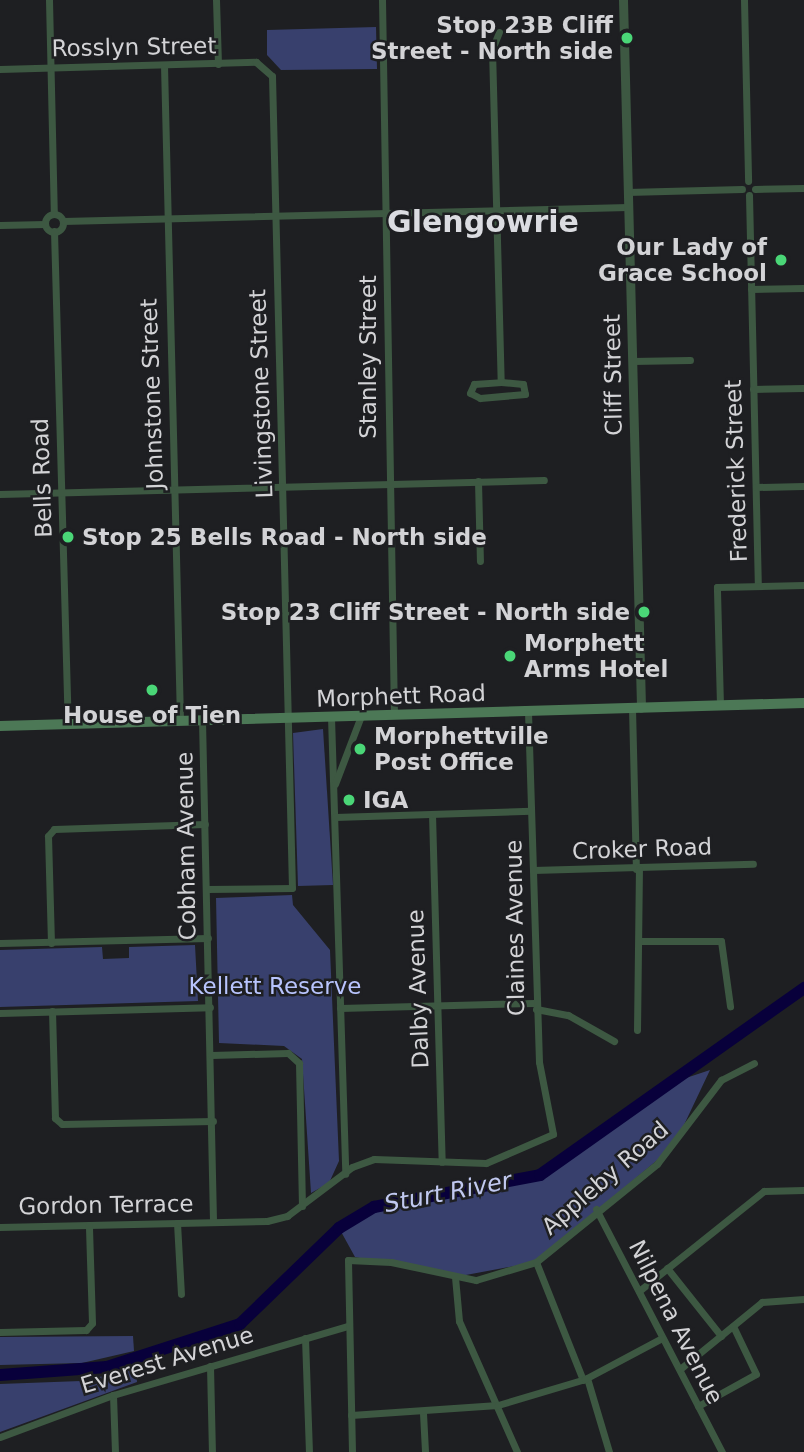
<!DOCTYPE html>
<style>
body{margin:0}
#map{position:relative;width:804px;height:1452px;overflow:hidden;background:#1e1f22;font-family:"DejaVu Sans",sans-serif}
div>[style]{position:absolute}
[style*='--x']{left:calc(var(--x)*1px);top:calc(var(--y)*1px);width:calc(var(--w)*1px);rotate:calc(var(--a)*1deg)}
.green>*{inset:0;background:#38406d}
.river>*{height:12px;margin:-6px;padding:0 6px;transform-origin:6px;border-radius:6px;background:#08003b}
.minor>*{height:7px;margin:-3.5px;padding:0 3.5px;transform-origin:3.5px;border-radius:3.5px;background:#3d5842}
.minor>.ring{margin:-3.5px;padding:0;box-sizing:content-box;background:none;border:7px solid #3d5842;border-radius:50%}
.tertiary>*{height:9px;margin:-4.5px;padding:0 4.5px;transform-origin:4.5px;border-radius:4.5px;background:#3d5842}
.secondary>*{height:10px;margin:-5px;padding:0 5px;transform-origin:5px;border-radius:5px;background:#4c7856}
.dots>*{width:19px;height:19px;translate:-50% -50%;box-sizing:border-box;border:4px solid #1e1f22;border-radius:50%}
span{translate:-50% -50%;white-space:nowrap;text-align:center;line-height:1.15;-webkit-text-stroke:5px #1e1f22;paint-order:stroke}
.poi-label{font-size:23px;color:#d3d3d6;font-weight:700}
.right{translate:-100% -50%;text-align:right}
.left{translate:0 -50%;text-align:left}
.street-label{font-size:23px;color:#d3d3d6}
.park-label{font-size:23px;color:#b8c4fd}
.water-label{font-size:24px;color:#c1c9f0;font-style:italic}
.district-label{font-size:30px;color:#dbdce1;font-weight:700}
</style>
<div id="map">
<div class="green">
<div style="clip-path:polygon(376px 27px,377px 69px,281px 70px,267px 55px,267px 30px)"></div>
<div style="clip-path:polygon(323px 729px,333px 885px,298px 886px,293px 733px)"></div>
<div style="clip-path:polygon(292px 895px,293px 905px,330px 950px,339px 1161px,329px 1183px,311px 1193px,302px 1059px,284px 1046px,219px 1043px,216px 898px)"></div>
<div style="clip-path:polygon(195px 945px,198px 1001px,0 1007px,0 950px,102px 947px,103px 959px,129px 958px,129px 947px)"></div>
<div style="clip-path:polygon(710px 1070px,674px 1146px,536px 1262px,455px 1277px,355px 1257px,339px 1228px,374px 1207px,540px 1175px,677px 1081px)"></div>
<div style="clip-path:polygon(133px 1336px,134px 1351px,82px 1363px,0 1365px,0 1337px)"></div>
<div style="clip-path:polygon(136px 1369px,137px 1382px,0 1432px,0 1384px,81px 1381px)"></div>
</div>
<div class="river">
<div style="--x:0;--y:1375;--w:107;--a:-4.3"></div>
<div style="--x:107;--y:1367;--w:140;--a:-17.9"></div>
<div style="--x:240;--y:1324;--w:138;--a:-44.1"></div>
<div style="--x:339;--y:1228;--w:41;--a:-31"></div>
<div style="--x:374;--y:1207;--w:169;--a:-10.9"></div>
<div style="--x:540;--y:1175;--w:324;--a:-35.3"></div>
</div>
<div class="minor">
<div style="--x:49;--y:0;--w:214;--a:88.7"></div>
<div style="--x:216;--y:0;--w:64;--a:88.2"></div>
<div style="--x:382;--y:0;--w:715;--a:89.04"></div>
<div style="--x:744;--y:0;--w:181;--a:88.7"></div>
<div style="--x:499;--y:32;--w:18;--a:112"></div>
<div style="--x:492;--y:49;--w:333;--a:88.5"></div>
<div style="--x:164;--y:65;--w:656;--a:88.6"></div>
<div style="--x:0;--y:69;--w:256;--a:-1.6"></div>
<div style="--x:256;--y:62;--w:21;--a:41"></div>
<div style="--x:272;--y:76;--w:812;--a:88.59"></div>
<div style="--x:292;--y:888;--w:85;--a:179.3"></div>
<div style="--x:755;--y:189;--w:49;--a:-1.2"></div>
<div style="--x:627;--y:192;--w:115;--a:-1.5"></div>
<div style="--x:749;--y:195;--w:391;--a:88.7"></div>
<div class="ring" style="left:45px;top:214px;width:11px;height:11px"></div>
<div style="--x:63;--y:221;--w:565;--a:-1.42"></div>
<div style="--x:0;--y:225;--w:45;--a:-1.3"></div>
<div style="--x:54;--y:231;--w:493;--a:88.4"></div>
<div style="--x:751;--y:289;--w:53;--a:-1.1"></div>
<div style="--x:632;--y:361;--w:58;--a:-1"></div>
<div style="--x:501;--y:382;--w:22;--a:5"></div>
<div style="--x:523;--y:384;--w:10;--a:79"></div>
<div style="--x:525;--y:394;--w:45;--a:174.9"></div>
<div style="--x:480;--y:398;--w:11;--a:-153"></div>
<div style="--x:470;--y:393;--w:10;--a:-66"></div>
<div style="--x:474;--y:384;--w:27;--a:-4"></div>
<div style="--x:753;--y:389;--w:51;--a:-1.1"></div>
<div style="--x:478;--y:481;--w:80;--a:88.6"></div>
<div style="--x:756;--y:487;--w:48;--a:-1.2"></div>
<div style="--x:0;--y:494;--w:544;--a:-1.47"></div>
<div style="--x:720;--y:705;--w:118;--a:-91.5"></div>
<div style="--x:717;--y:587;--w:87;--a:-1.3"></div>
<div style="--x:632;--y:708;--w:161;--a:88.6"></div>
<div style="--x:331;--y:717;--w:457;--a:88.2"></div>
<div style="--x:202;--y:720;--w:502;--a:88.74"></div>
<div style="--x:335;--y:784;--w:73;--a:-69.1"></div>
<div style="--x:432;--y:814;--w:348;--a:88.4"></div>
<div style="--x:335;--y:817;--w:196;--a:-1.8"></div>
<div style="--x:533;--y:870;--w:220;--a:-1.6"></div>
<div style="--x:641;--y:941;--w:80;--a:0"></div>
<div style="--x:721;--y:941;--w:66;--a:82.1"></div>
<div style="--x:0;--y:943;--w:208;--a:-1.4"></div>
<div style="--x:51;--y:943;--w:107;--a:-91.6"></div>
<div style="--x:48;--y:836;--w:9;--a:-49"></div>
<div style="--x:54;--y:829;--w:151;--a:-1.9"></div>
<div style="--x:340;--y:1008;--w:195;--a:-1.5"></div>
<div style="--x:536;--y:1009;--w:33;--a:11"></div>
<div style="--x:568;--y:1015;--w:53;--a:29.5"></div>
<div style="--x:52;--y:1011;--w:107;--a:88.4"></div>
<div style="--x:55;--y:1118;--w:9;--a:41"></div>
<div style="--x:62;--y:1124;--w:151;--a:-1.1"></div>
<div style="--x:0;--y:1013;--w:210;--a:-1.6"></div>
<div style="--x:637;--y:1030;--w:161;--a:-89.3"></div>
<div style="--x:211;--y:1055;--w:77;--a:-1.5"></div>
<div style="--x:288;--y:1053;--w:15;--a:42"></div>
<div style="--x:299;--y:1063;--w:143;--a:88.8"></div>
<div style="--x:596;--y:1209;--w:274;--a:62.6"></div>
<div style="--x:177;--y:1223;--w:71;--a:86.8"></div>
<div style="--x:0;--y:1227;--w:267;--a:-1.3"></div>
<div style="--x:267;--y:1221;--w:21;--a:-14"></div>
<div style="--x:287;--y:1216;--w:81;--a:-37"></div>
<div style="--x:352;--y:1167;--w:23;--a:-20"></div>
<div style="--x:374;--y:1159;--w:112;--a:2"></div>
<div style="--x:486;--y:1163;--w:73;--a:-23.4"></div>
<div style="--x:553;--y:1134;--w:73;--a:-101"></div>
<div style="--x:539;--y:1062;--w:350;--a:-91.8"></div>
<div style="--x:536;--y:1262;--w:127;--a:68.3"></div>
<div style="--x:667;--y:1268;--w:87;--a:51.5"></div>
<div style="--x:455;--y:1277;--w:44;--a:84.8"></div>
<div style="--x:459;--y:1321;--w:143;--a:66.1"></div>
<div style="--x:639;--y:1291;--w:160;--a:-38.7"></div>
<div style="--x:764;--y:1191;--w:40;--a:-1.4"></div>
<div style="--x:0;--y:1332;--w:86;--a:-1.3"></div>
<div style="--x:86;--y:1330;--w:9;--a:-49"></div>
<div style="--x:92;--y:1323;--w:98;--a:-91.8"></div>
<div style="--x:305;--y:1338;--w:114;--a:88"></div>
<div style="--x:210;--y:1366;--w:86;--a:88.7"></div>
<div style="--x:680;--y:1369;--w:106;--a:-39.3"></div>
<div style="--x:762;--y:1302;--w:42;--a:-4.1"></div>
<div style="--x:587;--y:1378;--w:77;--a:73.4"></div>
<div style="--x:113;--y:1395;--w:57;--a:88"></div>
<div style="--x:698;--y:1406;--w:66;--a:-28.9"></div>
<div style="--x:756;--y:1374;--w:53;--a:-115.6"></div>
<div style="--x:423;--y:1413;--w:39;--a:87"></div>
<div style="--x:351;--y:1415;--w:147;--a:-3.9"></div>
<div style="--x:498;--y:1405;--w:91;--a:-16.6"></div>
<div style="--x:585;--y:1379;--w:87;--a:-28"></div>
<div style="--x:0;--y:1437;--w:121;--a:-20.4"></div>
<div style="--x:113;--y:1395;--w:245;--a:-16.4"></div>
<div style="--x:352;--y:1452;--w:192;--a:-91.2"></div>
<div style="--x:348;--y:1260;--w:43;--a:2.7"></div>
<div style="--x:391;--y:1262;--w:87;--a:12"></div>
<div style="--x:476;--y:1280;--w:63;--a:-16.7"></div>
<div style="--x:536;--y:1262;--w:156;--a:-39"></div>
<div style="--x:657;--y:1164;--w:106;--a:-52.7"></div>
<div style="--x:721;--y:1080;--w:37;--a:-27"></div>
</div>
<div class="tertiary">
<div style="--x:623;--y:0;--w:708;--a:88.54"></div>
</div>
<div class="secondary">
<div style="--x:0;--y:726;--w:804;--a:-1.64"></div>
</div>
<div class="dots">
<div style="left:627px;top:38px;background:#4ad677"></div>
<div style="left:781px;top:260px;background:#4ad677"></div>
<div style="left:68px;top:537px;background:#4ad677"></div>
<div style="left:644px;top:612px;background:#4ad677"></div>
<div style="left:510px;top:656px;background:#4ad677"></div>
<div style="left:152px;top:690px;background:#4ad677"></div>
<div style="left:360px;top:749px;background:#4ad677"></div>
<div style="left:349px;top:800px;background:#4ad677"></div>
</div>
<div class="poi-label">
<span class="right" style="left:613px;top:38px">Stop 23B Cliff<br>Street - North side</span>
<span class="right" style="left:767px;top:260px">Our Lady of<br>Grace School</span>
<span class="left" style="left:82px;top:537px">Stop 25 Bells Road - North side</span>
<span class="right" style="left:630px;top:612px">Stop 23 Cliff Street - North side</span>
<span class="left" style="left:524px;top:656px">Morphett<br>Arms Hotel</span>
<span style="left:152px;top:715px">House of Tien</span>
<span class="left" style="left:374px;top:749px">Morphettville<br>Post Office</span>
<span class="left" style="left:363px;top:800px">IGA</span>
</div>
<div class="street-label">
<span style="left:134px;top:47px;rotate:-1deg">Rosslyn Street</span>
<span style="left:368px;top:357px;rotate:-90deg">Stanley Street</span>
<span style="left:613px;top:375px;rotate:-91deg">Cliff Street</span>
<span style="left:152px;top:394px;rotate:-92deg">Johnstone Street</span>
<span style="left:261px;top:394px;rotate:-92deg">Livingstone Street</span>
<span style="left:736px;top:471px;rotate:-92deg">Frederick Street</span>
<span style="left:42px;top:478px;rotate:-92deg">Bells Road</span>
<span style="left:401px;top:696px;rotate:-2deg">Morphett Road</span>
<span style="left:186px;top:846px;rotate:-91deg">Cobham Avenue</span>
<span style="left:642px;top:849px;rotate:-2deg">Croker Road</span>
<span style="left:515px;top:928px;rotate:-91deg">Claines Avenue</span>
<span style="left:418px;top:989px;rotate:-92deg">Dalby Avenue</span>
<span style="left:605px;top:1178px;rotate:-41deg">Appleby Road</span>
<span style="left:106px;top:1205px;rotate:-1deg">Gordon Terrace</span>
<span style="left:676px;top:1322px;rotate:63deg">Nilpena Avenue</span>
<span style="left:167px;top:1360px;rotate:-17deg">Everest Avenue</span>
</div>
<div class="park-label">
<span style="left:275px;top:986px">Kellett Reserve</span>
</div>
<div class="water-label">
<span style="left:448px;top:1193px;rotate:-11deg">Sturt River</span>
</div>
<div class="district-label">
<span style="left:483px;top:222px">Glengowrie</span>
</div>
</div>
